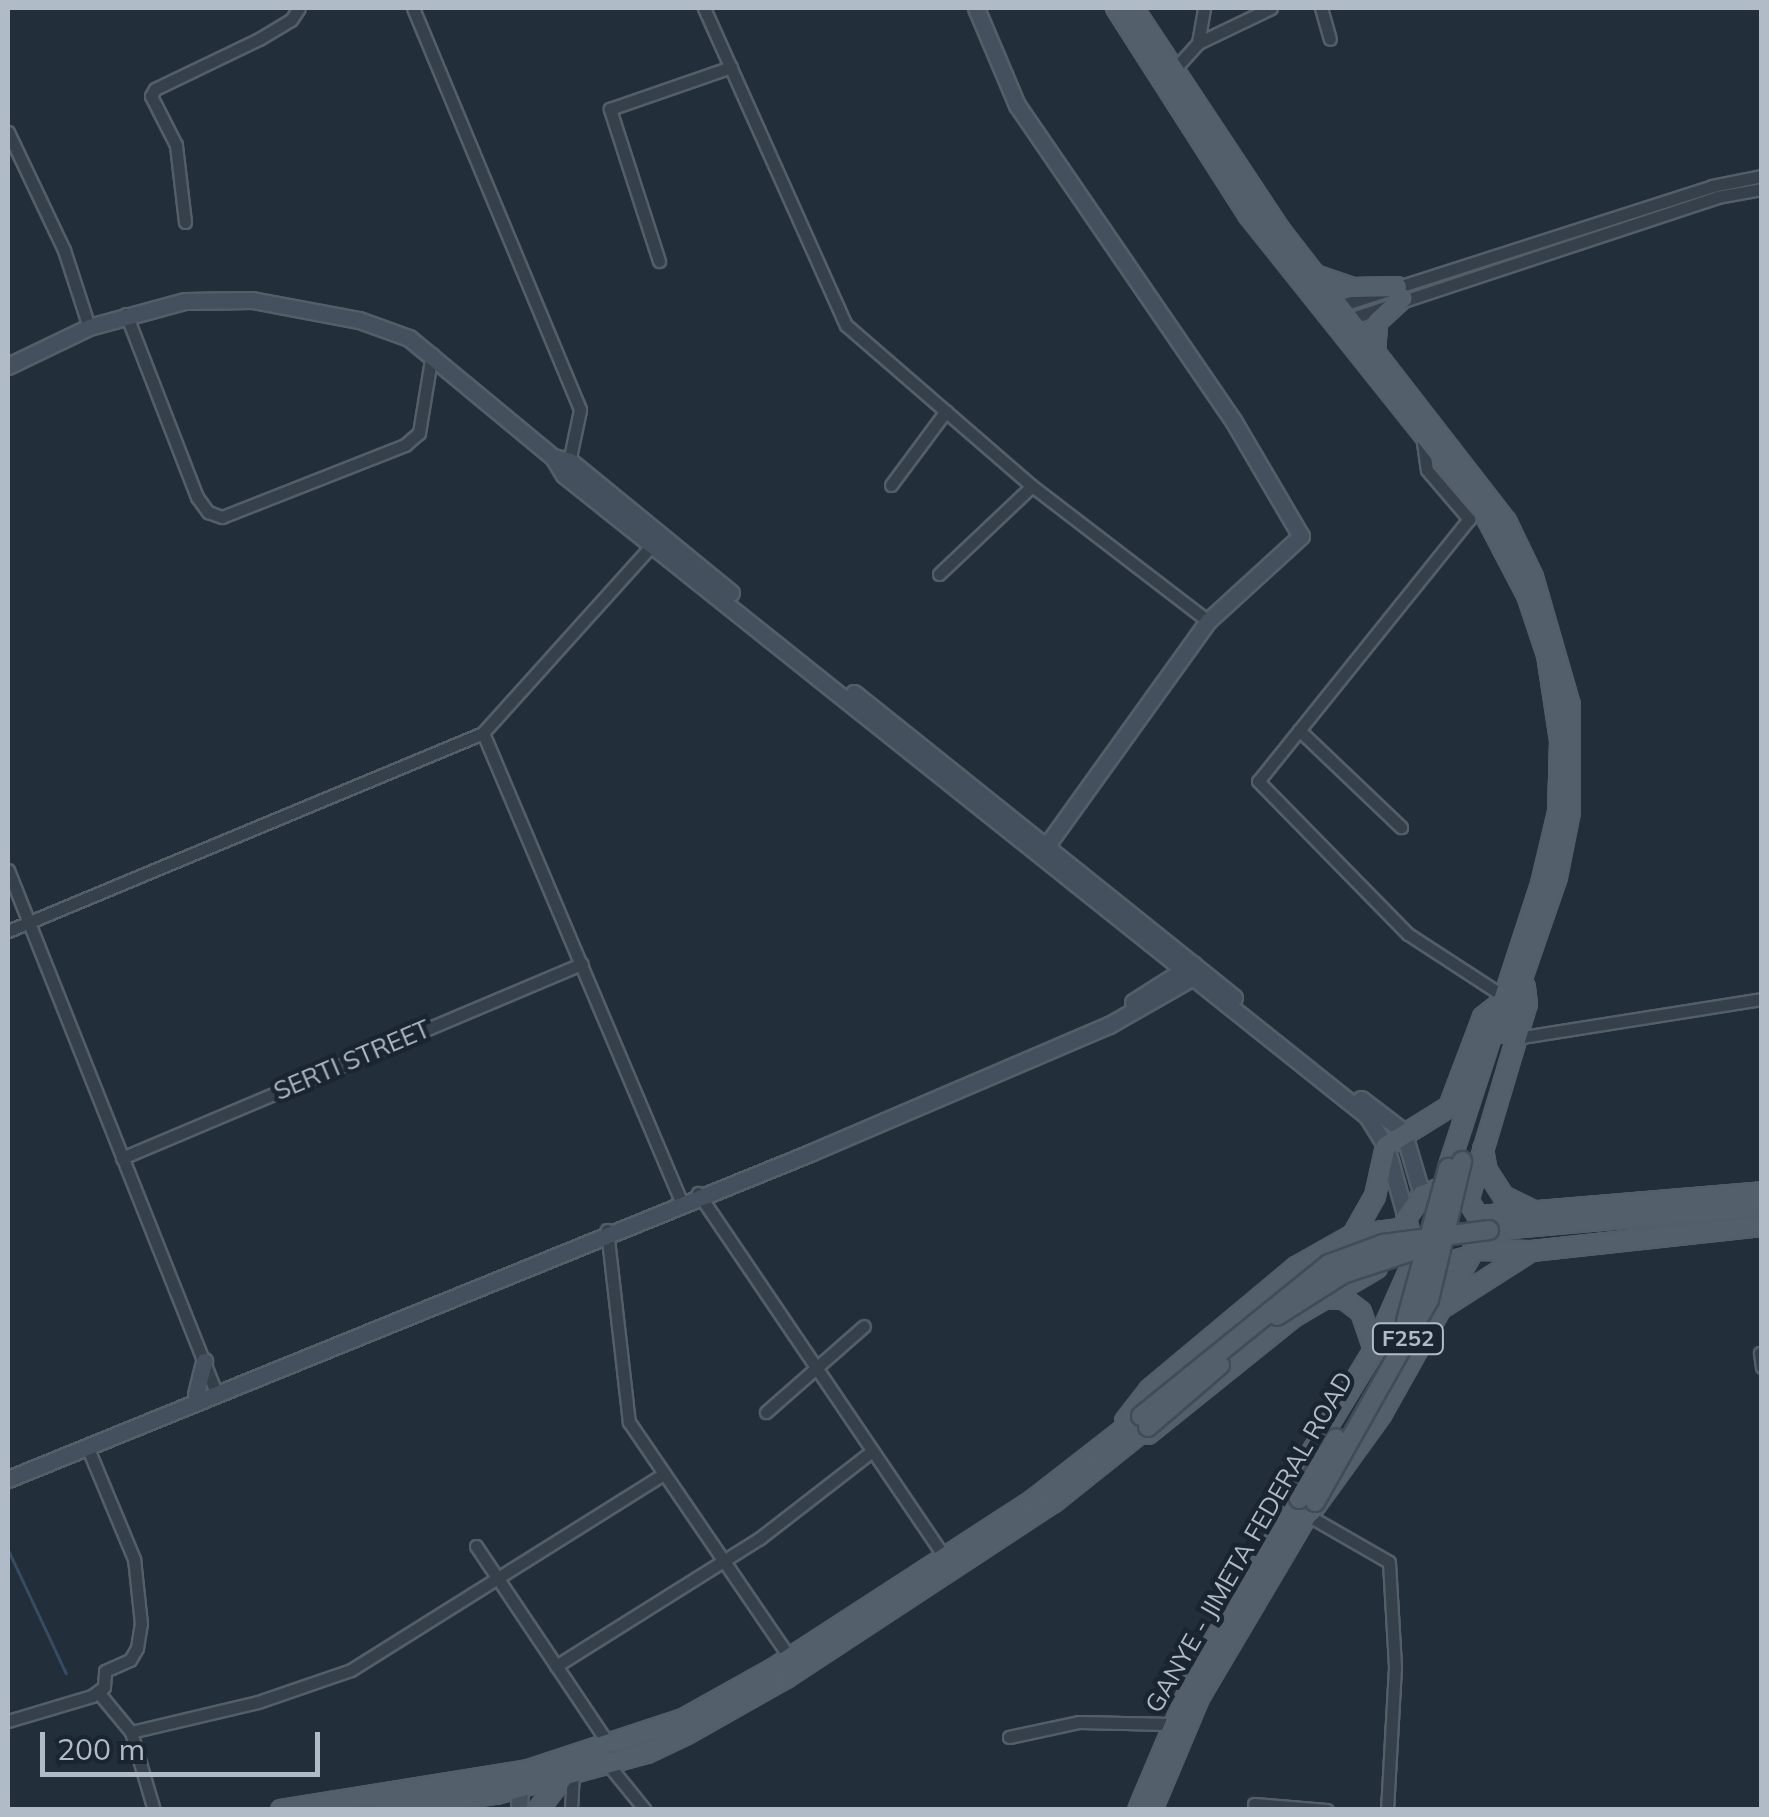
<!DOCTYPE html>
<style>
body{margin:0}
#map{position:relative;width:1769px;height:1817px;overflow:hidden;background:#222f3b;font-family:Mulish,sans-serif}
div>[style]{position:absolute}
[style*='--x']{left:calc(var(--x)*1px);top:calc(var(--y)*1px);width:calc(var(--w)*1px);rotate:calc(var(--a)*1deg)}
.stream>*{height:2.5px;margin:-1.25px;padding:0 1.25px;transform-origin:1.25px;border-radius:1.25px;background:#354c63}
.roads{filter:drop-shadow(2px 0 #545e69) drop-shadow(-2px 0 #545e69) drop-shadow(0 2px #545e69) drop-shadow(0 -2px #545e69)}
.street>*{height:11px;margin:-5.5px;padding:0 5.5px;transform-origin:5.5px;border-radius:5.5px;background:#36404b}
.secondary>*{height:15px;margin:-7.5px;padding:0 7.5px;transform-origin:7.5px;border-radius:7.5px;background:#44505e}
.primary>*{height:18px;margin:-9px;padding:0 9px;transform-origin:9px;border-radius:9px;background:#53606b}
.bridges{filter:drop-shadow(2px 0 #424c57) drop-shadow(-2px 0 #424c57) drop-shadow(0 2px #424c57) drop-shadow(0 -2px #424c57)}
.primary-bridge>*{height:18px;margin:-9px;padding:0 9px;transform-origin:9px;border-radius:9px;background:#53606b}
span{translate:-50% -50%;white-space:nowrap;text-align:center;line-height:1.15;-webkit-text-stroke:9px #1b2530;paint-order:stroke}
.shield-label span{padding:2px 8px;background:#1b2530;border:2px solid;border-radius:8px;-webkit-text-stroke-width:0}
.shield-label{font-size:22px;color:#b1bbc7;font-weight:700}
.street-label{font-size:25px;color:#b1bbc7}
.frame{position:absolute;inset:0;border:10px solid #b1bbc7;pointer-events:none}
.scale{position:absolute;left:40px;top:1732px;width:280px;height:45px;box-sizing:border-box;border:5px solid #b1bbc7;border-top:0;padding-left:12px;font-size:30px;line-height:35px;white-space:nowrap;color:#b1bbc7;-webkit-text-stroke:8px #1b2530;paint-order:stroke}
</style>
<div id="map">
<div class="stream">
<div style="--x:8;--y:1549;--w:137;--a:64.9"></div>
</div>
<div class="roads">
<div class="street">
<div style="--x:413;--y:8;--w:435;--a:67.4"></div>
<div style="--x:580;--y:410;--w:58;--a:101.9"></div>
<div style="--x:704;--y:8;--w:347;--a:65.9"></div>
<div style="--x:846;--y:325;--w:246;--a:40.9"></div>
<div style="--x:1032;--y:486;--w:222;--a:37.5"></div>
<div style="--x:1321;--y:8;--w:32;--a:74"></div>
<div style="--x:1198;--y:43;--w:81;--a:-25.6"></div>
<div style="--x:1172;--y:72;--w:39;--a:-48"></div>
<div style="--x:1198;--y:43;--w:36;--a:-80"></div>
<div style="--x:8;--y:132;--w:131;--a:64.6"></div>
<div style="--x:64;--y:250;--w:81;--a:72"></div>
<div style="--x:185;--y:222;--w:78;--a:-96.7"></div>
<div style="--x:176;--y:145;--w:55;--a:-117"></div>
<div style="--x:151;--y:96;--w:8;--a:-60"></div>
<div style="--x:155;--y:89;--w:115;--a:-25.7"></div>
<div style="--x:259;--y:39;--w:37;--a:-31"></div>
<div style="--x:291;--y:20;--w:14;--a:-56"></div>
<div style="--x:659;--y:261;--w:160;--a:-107.9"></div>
<div style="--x:610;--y:109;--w:128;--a:-19.1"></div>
<div style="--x:1336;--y:307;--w:395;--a:-17.8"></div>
<div style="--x:1712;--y:186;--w:51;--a:-11.3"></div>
<div style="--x:126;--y:314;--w:196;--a:68.8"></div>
<div style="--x:197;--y:497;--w:19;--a:54"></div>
<div style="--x:208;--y:512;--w:15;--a:20"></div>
<div style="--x:222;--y:517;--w:197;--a:-21.5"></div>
<div style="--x:405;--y:445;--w:18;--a:-41"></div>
<div style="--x:419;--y:433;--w:80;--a:-80.7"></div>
<div style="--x:1346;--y:320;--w:391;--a:-18.3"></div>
<div style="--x:1717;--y:197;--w:46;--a:-10.1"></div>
<div style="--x:1422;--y:435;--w:35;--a:82"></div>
<div style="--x:1427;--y:470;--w:65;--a:49.4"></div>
<div style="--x:1469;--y:519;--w:336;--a:128.8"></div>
<div style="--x:1258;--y:781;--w:214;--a:45.6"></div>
<div style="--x:1408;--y:934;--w:113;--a:33.1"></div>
<div style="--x:891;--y:485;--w:92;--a:-53.4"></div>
<div style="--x:653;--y:544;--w:254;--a:132"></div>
<div style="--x:483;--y:733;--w:514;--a:67.08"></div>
<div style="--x:939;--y:574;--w:128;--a:-43.4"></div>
<div style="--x:1299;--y:730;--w:141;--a:43.6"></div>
<div style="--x:8;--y:870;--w:565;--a:68.29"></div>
<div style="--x:8;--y:931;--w:515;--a:-22.63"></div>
<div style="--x:1516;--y:1038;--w:249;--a:-9"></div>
<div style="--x:122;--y:1158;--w:499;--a:-22.9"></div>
<div style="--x:698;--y:1193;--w:441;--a:55.9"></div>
<div style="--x:607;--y:1230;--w:193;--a:83.5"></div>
<div style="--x:629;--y:1422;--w:286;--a:55.7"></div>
<div style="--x:1760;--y:1353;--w:14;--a:82"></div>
<div style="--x:766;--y:1412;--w:130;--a:-41.3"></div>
<div style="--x:1309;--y:1516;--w:92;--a:29.9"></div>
<div style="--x:1389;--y:1562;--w:105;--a:86.7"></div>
<div style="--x:1395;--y:1667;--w:143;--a:93.2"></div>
<div style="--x:476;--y:1546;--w:241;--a:56.2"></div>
<div style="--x:556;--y:1666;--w:241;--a:-32.1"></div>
<div style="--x:760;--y:1538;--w:140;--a:-37.8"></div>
<div style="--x:98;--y:1692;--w:52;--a:50.5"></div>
<div style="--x:131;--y:1732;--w:81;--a:73.6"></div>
<div style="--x:8;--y:1721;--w:88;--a:-16.6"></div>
<div style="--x:92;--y:1696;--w:15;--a:-37"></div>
<div style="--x:104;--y:1687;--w:16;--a:-86"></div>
<div style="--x:105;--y:1671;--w:27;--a:-24"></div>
<div style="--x:130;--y:1660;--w:14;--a:-60"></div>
<div style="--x:137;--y:1648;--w:24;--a:-81"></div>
<div style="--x:141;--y:1624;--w:65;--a:-96.1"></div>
<div style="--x:134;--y:1559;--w:122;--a:-112.6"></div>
<div style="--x:131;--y:1732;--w:130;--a:-13.3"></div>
<div style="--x:258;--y:1702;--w:98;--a:-19"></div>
<div style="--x:351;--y:1670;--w:367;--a:-32.1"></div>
<div style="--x:1009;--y:1737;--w:72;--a:-12.1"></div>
<div style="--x:1079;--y:1722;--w:91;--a:1.3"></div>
<div style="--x:607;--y:1763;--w:60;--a:51"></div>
<div style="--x:1254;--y:1804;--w:73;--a:4.7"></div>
<div style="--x:571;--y:1810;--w:37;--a:-87"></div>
</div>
<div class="secondary">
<div style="--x:976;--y:8;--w:105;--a:67.1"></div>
<div style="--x:1017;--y:105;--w:384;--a:55.6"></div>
<div style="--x:1234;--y:422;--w:132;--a:59.6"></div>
<div style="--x:1301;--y:536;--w:126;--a:137.6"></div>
<div style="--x:1208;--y:621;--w:274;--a:125.7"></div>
<div style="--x:8;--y:366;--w:90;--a:-25.7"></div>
<div style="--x:89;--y:327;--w:99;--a:-15.2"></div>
<div style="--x:185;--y:301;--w:67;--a:-0.9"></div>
<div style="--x:252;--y:300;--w:109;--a:10.6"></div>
<div style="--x:359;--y:320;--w:53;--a:19.8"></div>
<div style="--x:409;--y:338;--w:187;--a:39.6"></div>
<div style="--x:553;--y:457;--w:21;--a:59"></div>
<div style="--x:564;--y:475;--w:1027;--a:38.6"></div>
<div style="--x:1367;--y:1116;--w:36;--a:58"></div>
<div style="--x:1386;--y:1146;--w:75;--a:74.5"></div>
<div style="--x:553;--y:457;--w:17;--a:13"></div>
<div style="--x:570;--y:461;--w:208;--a:39.3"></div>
<div style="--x:854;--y:693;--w:487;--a:38.7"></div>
<div style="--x:1133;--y:1002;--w:71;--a:-32.3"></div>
<div style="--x:1361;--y:1099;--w:53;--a:37.3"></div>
<div style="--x:1403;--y:1131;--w:67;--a:73.5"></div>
<div style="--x:196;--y:1394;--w:34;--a:-76"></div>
<div style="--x:8;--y:1479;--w:866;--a:-22.12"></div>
<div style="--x:810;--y:1153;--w:325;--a:-23.2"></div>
<div style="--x:1109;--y:1025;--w:107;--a:-29.7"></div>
<div style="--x:519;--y:1810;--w:31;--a:-88"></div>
</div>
<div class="primary">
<div style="--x:1116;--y:8;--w:247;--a:57.4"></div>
<div style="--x:1249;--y:216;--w:372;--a:51.4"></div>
<div style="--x:1481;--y:507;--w:99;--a:62.4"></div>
<div style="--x:1527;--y:595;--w:63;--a:71.6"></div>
<div style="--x:1547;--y:655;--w:87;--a:81.4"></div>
<div style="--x:1560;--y:741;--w:71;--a:91.6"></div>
<div style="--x:1558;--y:812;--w:74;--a:103.3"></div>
<div style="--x:1541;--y:884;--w:299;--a:108.1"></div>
<div style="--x:1133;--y:8;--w:266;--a:56.5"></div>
<div style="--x:1280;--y:230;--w:368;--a:52.2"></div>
<div style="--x:1506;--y:521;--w:62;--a:64.3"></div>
<div style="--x:1533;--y:577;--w:133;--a:73.9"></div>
<div style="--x:1570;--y:705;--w:107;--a:90"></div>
<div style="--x:1570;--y:812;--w:66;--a:101.3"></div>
<div style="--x:1557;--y:877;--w:165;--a:109.1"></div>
<div style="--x:1315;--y:275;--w:40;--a:18.9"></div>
<div style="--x:1353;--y:288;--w:44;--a:-1.3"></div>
<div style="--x:1375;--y:354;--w:32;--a:-86"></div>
<div style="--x:1377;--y:322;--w:35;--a:-43"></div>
<div style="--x:1483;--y:1149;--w:22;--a:80"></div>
<div style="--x:1487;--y:1171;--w:30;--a:57"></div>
<div style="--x:1503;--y:1196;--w:32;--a:26"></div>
<div style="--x:1469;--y:1198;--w:202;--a:-73.4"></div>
<div style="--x:1527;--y:1004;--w:17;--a:-97"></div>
<div style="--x:1479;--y:1216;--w:284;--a:-4.8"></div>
<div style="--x:1489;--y:1230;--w:274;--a:-5"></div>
<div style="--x:1353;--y:1235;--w:45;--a:-60.6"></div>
<div style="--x:1375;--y:1196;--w:51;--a:-77.6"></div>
<div style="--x:1386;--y:1146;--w:74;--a:-31.8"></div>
<div style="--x:1449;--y:1107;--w:96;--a:-69.3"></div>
<div style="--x:1483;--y:1017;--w:23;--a:-38"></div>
<div style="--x:1473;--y:1250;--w:59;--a:1"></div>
<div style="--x:1532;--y:1251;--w:231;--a:-6.2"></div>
<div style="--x:1322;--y:1298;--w:22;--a:3"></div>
<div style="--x:1344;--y:1299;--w:21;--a:37"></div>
<div style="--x:1361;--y:1312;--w:39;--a:71"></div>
<div style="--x:1445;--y:1306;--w:98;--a:-32.6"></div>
<div style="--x:1125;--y:1421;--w:39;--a:-52"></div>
<div style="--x:1149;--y:1390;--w:192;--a:-39.9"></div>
<div style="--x:1296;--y:1267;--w:65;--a:-29.3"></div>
<div style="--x:1353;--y:1235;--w:53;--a:-7.5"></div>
<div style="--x:1148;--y:1434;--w:189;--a:-38.8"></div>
<div style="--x:1295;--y:1316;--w:95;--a:-30.3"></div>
<div style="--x:1288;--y:1507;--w:34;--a:-73"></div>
<div style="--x:1298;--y:1475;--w:146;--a:-58.7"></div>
<div style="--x:1374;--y:1350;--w:106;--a:-66.1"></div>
<div style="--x:1311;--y:1512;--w:120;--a:-54.2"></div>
<div style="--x:1381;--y:1415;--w:198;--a:-60.7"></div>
<div style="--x:1478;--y:1242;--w:21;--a:-82"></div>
<div style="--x:1481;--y:1221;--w:31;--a:-122"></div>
<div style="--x:1465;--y:1195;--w:25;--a:-164"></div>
<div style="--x:1441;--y:1188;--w:20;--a:160"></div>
<div style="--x:1422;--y:1195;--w:28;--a:125"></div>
<div style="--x:1406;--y:1218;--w:31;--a:77"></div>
<div style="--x:1413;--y:1248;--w:33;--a:29"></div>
<div style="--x:1442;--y:1264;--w:24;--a:-15"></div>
<div style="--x:281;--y:1810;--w:250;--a:-9.2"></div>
<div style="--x:528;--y:1770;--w:163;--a:-18.2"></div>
<div style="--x:683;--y:1719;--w:103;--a:-29.1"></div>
<div style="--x:773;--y:1669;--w:310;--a:-33"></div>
<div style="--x:1033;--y:1500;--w:137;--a:-37.9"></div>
<div style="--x:383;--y:1810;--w:114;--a:-8.1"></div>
<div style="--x:496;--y:1794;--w:156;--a:-15.2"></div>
<div style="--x:647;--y:1753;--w:44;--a:-25.4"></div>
<div style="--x:687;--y:1734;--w:114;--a:-29.5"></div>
<div style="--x:786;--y:1678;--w:321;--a:-33.3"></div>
<div style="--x:1054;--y:1502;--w:120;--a:-38.6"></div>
<div style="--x:538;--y:1810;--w:44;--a:-52.4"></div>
<div style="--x:1138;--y:1810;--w:154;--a:-67.1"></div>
<div style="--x:1198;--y:1668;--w:197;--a:-59.1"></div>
<div style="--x:1152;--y:1810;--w:121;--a:-67.2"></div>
<div style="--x:1199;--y:1698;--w:228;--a:-59.4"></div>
</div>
</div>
<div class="bridges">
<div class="primary-bridge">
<div style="--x:1277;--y:1316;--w:78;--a:-32.5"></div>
<div style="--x:1343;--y:1274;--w:71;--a:-18.2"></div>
<div style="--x:1406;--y:1321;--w:159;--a:-74.6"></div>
<div style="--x:1141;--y:1416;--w:242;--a:-39"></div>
<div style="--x:1329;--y:1264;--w:58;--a:-20.3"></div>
<div style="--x:1383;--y:1244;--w:107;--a:-7.5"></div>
<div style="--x:1148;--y:1427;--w:95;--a:-40.7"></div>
<div style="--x:1299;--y:1499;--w:71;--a:-58.8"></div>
<div style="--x:1315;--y:1502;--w:232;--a:-60.6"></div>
<div style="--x:1429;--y:1300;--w:143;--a:-76.6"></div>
</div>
</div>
<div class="shield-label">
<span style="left:1408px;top:1339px">F252</span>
</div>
<div class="street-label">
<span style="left:352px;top:1060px;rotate:-23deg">SERTI STREET</span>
<span style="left:1249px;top:1542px;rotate:-60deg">GANYE - JIMETA FEDERAL ROAD</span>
</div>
<div class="frame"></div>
<div class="scale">200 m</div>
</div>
